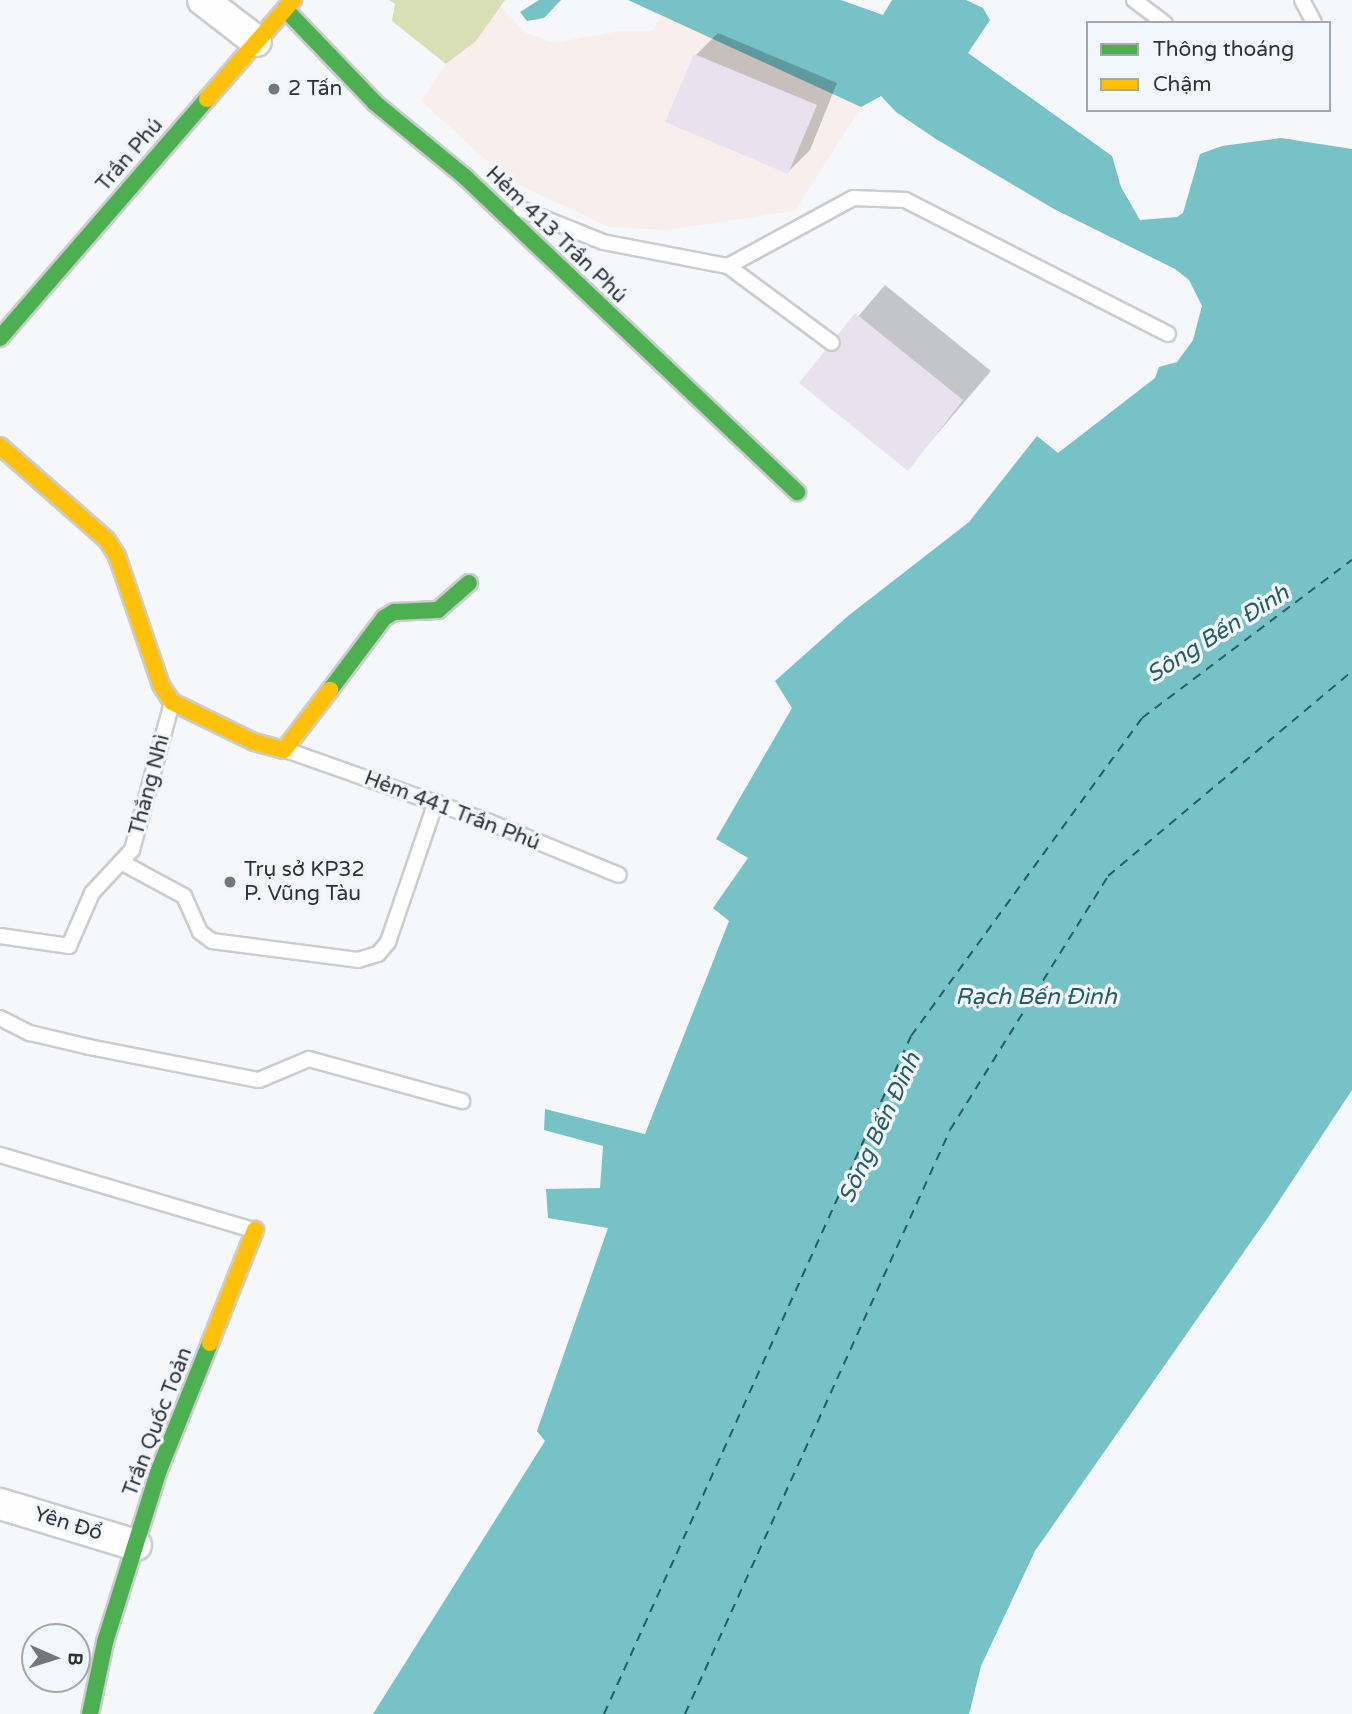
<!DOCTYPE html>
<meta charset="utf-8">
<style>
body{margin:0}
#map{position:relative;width:1352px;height:1714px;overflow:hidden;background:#f5f7fa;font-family:"Varela Round",sans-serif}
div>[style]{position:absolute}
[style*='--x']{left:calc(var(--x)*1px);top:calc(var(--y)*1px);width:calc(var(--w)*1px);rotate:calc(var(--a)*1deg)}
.industrial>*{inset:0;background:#f8efec}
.green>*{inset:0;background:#d8dfb5}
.water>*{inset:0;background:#77c2c6}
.shadow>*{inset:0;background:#0003}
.ferry>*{height:2px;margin-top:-1px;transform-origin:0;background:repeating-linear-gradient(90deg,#235d60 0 9px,transparent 0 16px)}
.building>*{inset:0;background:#e7e2ed}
.roads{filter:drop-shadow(2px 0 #caccce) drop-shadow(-2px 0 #caccce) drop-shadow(0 2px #caccce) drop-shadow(0 -2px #caccce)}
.lane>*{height:14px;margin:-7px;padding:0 7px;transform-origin:7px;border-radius:7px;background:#fefefe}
.street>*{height:30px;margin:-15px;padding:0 15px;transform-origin:15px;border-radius:15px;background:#fefefe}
.fast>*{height:16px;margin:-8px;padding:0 8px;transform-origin:8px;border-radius:8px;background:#4caf50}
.slow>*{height:16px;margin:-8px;padding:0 8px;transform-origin:8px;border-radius:8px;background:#ffc107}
.dots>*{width:19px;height:19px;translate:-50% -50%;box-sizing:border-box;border:4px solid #f2f7fd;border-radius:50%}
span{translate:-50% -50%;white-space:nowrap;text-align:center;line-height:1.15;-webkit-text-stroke:7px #f2f7fd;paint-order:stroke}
.poi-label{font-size:21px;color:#303134}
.left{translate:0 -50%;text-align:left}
.street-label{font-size:21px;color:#303134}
.water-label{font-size:23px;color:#235d60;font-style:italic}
.legend{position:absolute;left:1086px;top:21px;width:245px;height:91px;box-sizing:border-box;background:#f2f7fd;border:2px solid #a4a8ad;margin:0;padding:9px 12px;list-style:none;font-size:21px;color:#303134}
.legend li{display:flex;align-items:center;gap:14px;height:35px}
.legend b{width:35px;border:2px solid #a4a8ad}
.north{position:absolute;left:21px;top:1623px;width:70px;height:70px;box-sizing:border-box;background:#f2f7fd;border:2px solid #a4a8ad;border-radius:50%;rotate:93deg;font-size:19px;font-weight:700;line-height:28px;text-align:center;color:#303134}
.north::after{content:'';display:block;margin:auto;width:24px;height:32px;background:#757679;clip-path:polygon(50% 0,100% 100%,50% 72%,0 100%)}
</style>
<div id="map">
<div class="industrial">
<div style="clip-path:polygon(500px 6px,526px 33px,554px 43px,619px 31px,652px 31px,662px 14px,861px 107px,795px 211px,666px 230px,609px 227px,507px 179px,421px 101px,446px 64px,476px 41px)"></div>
</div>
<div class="green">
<div style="clip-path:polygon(389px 0,505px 0,476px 41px,446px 64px,392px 21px,395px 4px)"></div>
</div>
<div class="water">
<div style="clip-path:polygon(539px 0,561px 0,544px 18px,527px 21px,520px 12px)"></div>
<div style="clip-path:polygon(628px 0,841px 0,883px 15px,892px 0,966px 0,983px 8px,990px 20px,968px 53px,1112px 156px,1121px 187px,1140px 220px,1177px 217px,1183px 213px,1200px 154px,1222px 146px,1281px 138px,1352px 149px,1352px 1090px,1269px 1216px,1035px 1551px,981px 1666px,969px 1714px,373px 1714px,545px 1441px,537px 1431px,608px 1228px,548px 1218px,546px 1189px,600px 1188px,603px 1146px,544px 1130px,545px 1109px,645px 1134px,729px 921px,713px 908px,748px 858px,716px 839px,792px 708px,775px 681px,848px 616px,969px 522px,1037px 436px,1058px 453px,1155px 378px,1159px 367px,1177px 362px,1193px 340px,1202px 306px,1189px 280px,1175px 269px,1054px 209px,936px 139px,896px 112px,881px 96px,861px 107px)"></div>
</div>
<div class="shadow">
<div style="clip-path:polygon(718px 33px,837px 83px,810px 150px,788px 172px,696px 55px)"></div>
<div style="clip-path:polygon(885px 285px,991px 371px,908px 468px,801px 383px)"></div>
</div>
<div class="ferry">
<div style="--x:604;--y:1714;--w:744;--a:-65.64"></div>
<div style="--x:911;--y:1036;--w:393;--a:-54"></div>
<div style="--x:1142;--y:718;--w:263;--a:-37"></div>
<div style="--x:685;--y:1714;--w:641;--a:-65.59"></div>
<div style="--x:950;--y:1130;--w:299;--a:-58.1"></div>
<div style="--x:1108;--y:876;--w:319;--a:-40"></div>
</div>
<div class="building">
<div style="clip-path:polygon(694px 54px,817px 105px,788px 174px,665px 122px)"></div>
<div style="clip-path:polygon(855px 313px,963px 400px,908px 471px,799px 383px)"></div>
</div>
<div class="roads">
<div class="lane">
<div style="--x:1134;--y:0;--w:39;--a:37"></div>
<div style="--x:1302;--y:0;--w:26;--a:62"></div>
<div style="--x:521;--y:209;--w:88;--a:21.9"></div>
<div style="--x:603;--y:242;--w:127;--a:10.9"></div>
<div style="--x:728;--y:266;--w:142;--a:-28.5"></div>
<div style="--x:853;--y:198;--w:52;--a:2.2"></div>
<div style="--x:905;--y:200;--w:295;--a:27"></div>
<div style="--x:728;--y:266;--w:129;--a:36.5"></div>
<div style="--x:286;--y:750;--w:215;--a:19.5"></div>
<div style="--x:489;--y:822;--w:140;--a:22.2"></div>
<div style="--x:121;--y:862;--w:72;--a:28.4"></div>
<div style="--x:184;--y:896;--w:39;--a:66"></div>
<div style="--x:200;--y:932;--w:15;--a:37"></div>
<div style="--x:212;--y:941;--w:147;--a:7.4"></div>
<div style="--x:358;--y:960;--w:21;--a:-17"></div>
<div style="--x:378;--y:954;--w:16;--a:-50"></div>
<div style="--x:388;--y:942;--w:148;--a:-71.1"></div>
<div style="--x:0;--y:936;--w:70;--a:8.2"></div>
<div style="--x:69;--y:946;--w:58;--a:-66.5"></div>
<div style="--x:92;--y:893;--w:59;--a:-47.1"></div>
<div style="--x:132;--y:850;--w:152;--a:-74.8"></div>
<div style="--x:0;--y:1018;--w:34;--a:27"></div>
<div style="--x:30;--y:1033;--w:61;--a:13.3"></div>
<div style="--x:89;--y:1047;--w:173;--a:11"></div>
<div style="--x:259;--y:1080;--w:54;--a:-22.8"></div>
<div style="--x:309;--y:1059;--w:159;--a:15.4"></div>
<div style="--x:0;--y:1155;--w:265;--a:16.5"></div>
</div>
<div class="street">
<div style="--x:203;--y:0;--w:67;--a:37.7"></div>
<div style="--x:0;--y:1504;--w:142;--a:16.8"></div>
</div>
<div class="fast">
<div style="--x:285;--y:9;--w:130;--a:46.2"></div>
<div style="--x:375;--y:103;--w:117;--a:39.4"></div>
<div style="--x:465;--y:177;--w:458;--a:43.5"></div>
<div style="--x:0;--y:338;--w:316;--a:-49.1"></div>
<div style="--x:330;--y:690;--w:90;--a:-53.1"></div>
<div style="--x:384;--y:618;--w:12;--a:-31"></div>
<div style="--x:394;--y:612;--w:44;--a:-2.6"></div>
<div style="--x:438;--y:610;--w:41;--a:-41.1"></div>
<div style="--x:90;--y:1714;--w:74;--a:-78.2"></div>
<div style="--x:105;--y:1642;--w:180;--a:-72.6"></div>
<div style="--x:159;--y:1470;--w:137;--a:-68.1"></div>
</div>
<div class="slow">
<div style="--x:207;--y:99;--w:131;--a:-49"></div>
<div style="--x:0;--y:446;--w:142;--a:41.3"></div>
<div style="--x:107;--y:540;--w:19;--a:58"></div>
<div style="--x:117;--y:556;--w:136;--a:71.2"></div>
<div style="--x:161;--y:685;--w:20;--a:57"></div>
<div style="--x:172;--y:702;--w:91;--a:26"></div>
<div style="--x:254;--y:742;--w:31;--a:15"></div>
<div style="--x:284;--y:750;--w:76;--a:-52.5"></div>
<div style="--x:210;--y:1343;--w:122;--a:-68.3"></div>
</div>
</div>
<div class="dots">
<div style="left:274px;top:89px;background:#757679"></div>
<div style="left:230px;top:882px;background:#757679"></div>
</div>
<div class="poi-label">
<span class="left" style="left:288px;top:89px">2 Tấn</span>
<span class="left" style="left:244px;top:882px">Trụ sở KP32<br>P. Vũng Tàu</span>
</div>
<div class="street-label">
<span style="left:130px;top:155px;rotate:-49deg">Trần Phú</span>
<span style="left:556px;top:235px;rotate:44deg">Hẻm 413 Trần Phú</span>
<span style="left:150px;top:785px;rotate:-75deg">Thắng Nhì</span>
<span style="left:452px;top:811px;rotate:21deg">Hẻm 441 Trần Phú</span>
<span style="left:158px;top:1422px;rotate:-69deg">Trần Quốc Toản</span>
<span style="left:68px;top:1524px;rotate:17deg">Yên Đổ</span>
</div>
<div class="water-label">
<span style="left:1218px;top:634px;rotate:-32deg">Sông Bến Đình</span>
<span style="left:1036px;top:997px">Rạch Bến Đình</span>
<span style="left:880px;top:1128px;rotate:-65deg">Sông Bến Đình</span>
</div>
<ul class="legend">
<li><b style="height:9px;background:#4caf50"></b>Thông thoáng</li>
<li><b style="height:9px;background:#ffc107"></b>Chậm</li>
</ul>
<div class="north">B</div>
</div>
